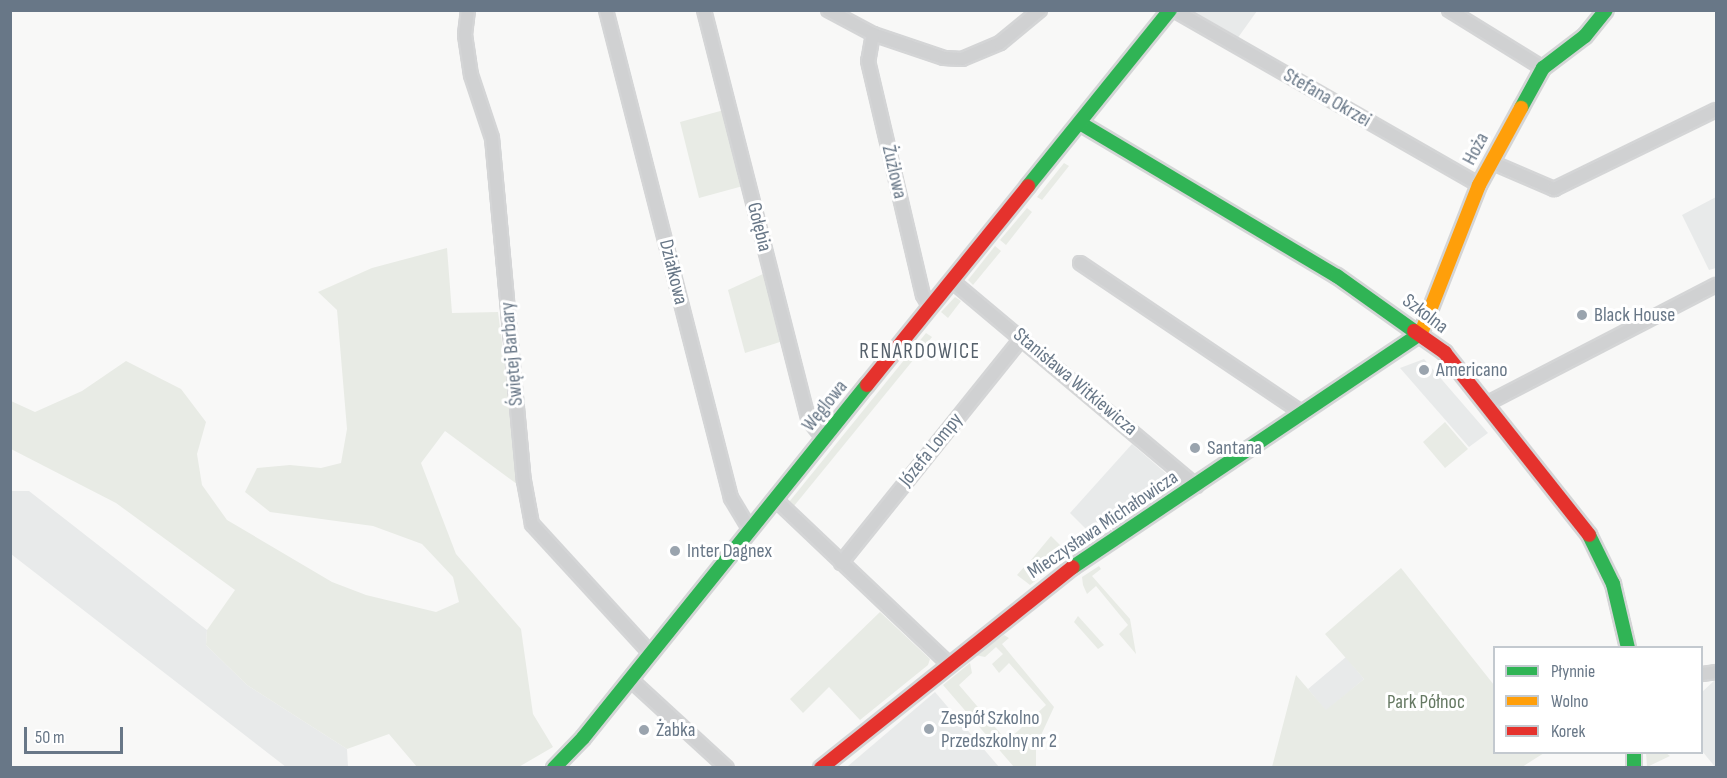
<!DOCTYPE html>
<meta charset="utf-8">
<style>
body{margin:0}
#map{position:relative;width:1727px;height:778px;overflow:hidden;background:#f8f8f7;font-family:"Sofia Sans Condensed",sans-serif}
div>[style]{position:absolute}
[style*='--x']{left:calc(var(--x)*1px);top:calc(var(--y)*1px);width:calc(var(--w)*1px);rotate:calc(var(--a)*1deg)}
.built>*{inset:0;background:#e8eaea}
.green>*{inset:0;background:#e8ebe5}
.roads{filter:drop-shadow(2px 0 #d4d5d6) drop-shadow(-2px 0 #d4d5d6) drop-shadow(0 2px #d4d5d6) drop-shadow(0 -2px #d4d5d6)}
.street>*{height:12px;margin:-6px;padding:0 6px;transform-origin:6px;border-radius:6px;background:#d0d1d2}
.fast>*{height:14px;margin:-7px;padding:0 7px;transform-origin:7px;border-radius:7px;background:#30b455}
.slow>*{height:14px;margin:-7px;padding:0 7px;transform-origin:7px;border-radius:7px;background:#ff9f0a}
.jam>*{height:14px;margin:-7px;padding:0 7px;transform-origin:7px;border-radius:7px;background:#e5322d}
.dots>*{width:16px;height:16px;translate:-50% -50%;box-sizing:border-box;border:3px solid #fff;border-radius:50%}
span{translate:-50% -50%;white-space:nowrap;text-align:center;line-height:1.15;-webkit-text-stroke:6px #fff;paint-order:stroke}
.street-label{font-size:20px;color:#687787}
.poi-label{font-size:20px;color:#687787}
.left{translate:0 -50%;text-align:left}
.park-label{font-size:20px;color:#667963}
.neighbourhood-label{font-size:21px;color:#56616c;letter-spacing:1.5px}
.frame{position:absolute;inset:0;border:12px solid #687787;pointer-events:none}
.legend{position:absolute;left:1493px;top:646px;width:210px;height:108px;box-sizing:border-box;background:#fff;border:2px solid #c3c9cf;margin:0;padding:8px 10px;list-style:none;font-size:18px;color:#687787}
.legend li{display:flex;align-items:center;gap:12px;height:30px}
.legend b{width:30px;border:2px solid #c3c9cf}
.scale{position:absolute;left:24px;top:727px;width:99px;height:27px;box-sizing:border-box;border:3px solid #687787;border-top:0;padding-left:8px;font-size:18px;line-height:21px;white-space:nowrap;color:#687787;-webkit-text-stroke:4px #fff;paint-order:stroke}
</style>
<div id="map">
<div class="built">
<div style="clip-path:polygon(1190px 10px,1257px 11px,1237px 39px)"></div>
<div style="clip-path:polygon(1716px 197px,1716px 268px,1709px 270px,1682px 215px)"></div>
<div style="clip-path:polygon(1424px 359px,1488px 433px,1469px 447px,1400px 368px)"></div>
<div style="clip-path:polygon(1132px 444px,1176px 482px,1094px 537px,1070px 513px)"></div>
<div style="clip-path:polygon(10px 491px,29px 491px,207px 630px,206px 645px,247px 685px,347px 749px,348px 767px,286px 767px,11px 554px)"></div>
<div style="clip-path:polygon(1346px 657px,1364px 679px,1326px 711px,1308px 689px)"></div>
<div style="clip-path:polygon(1716px 679px,1716px 768px,1702px 751px,1702px 692px)"></div>
<div style="clip-path:polygon(935px 692px,999px 767px,848px 767px,848px 766px)"></div>
</div>
<div class="green">
<div style="clip-path:polygon(724px 110px,743px 186px,699px 198px,680px 122px)"></div>
<div style="clip-path:polygon(1064px 163px,1069px 166px,1042px 200px,1037px 197px)"></div>
<div style="clip-path:polygon(1027px 208px,1032px 212px,1006px 245px,1000px 240px)"></div>
<div style="clip-path:polygon(995px 246px,1001px 251px,973px 285px,968px 280px)"></div>
<div style="clip-path:polygon(447px 248px,452px 313px,498px 312px,521px 487px,445px 431px,421px 463px,456px 554px,521px 629px,533px 714px,553px 747px,517px 768px,417px 767px,389px 734px,347px 749px,247px 685px,206px 645px,207px 630px,235px 590px,116px 503px,11px 449px,11px 401px,35px 412px,82px 391px,126px 361px,181px 389px,206px 422px,197px 454px,202px 485px,227px 520px,332px 582px,366px 595px,436px 612px,459px 602px,453px 577px,422px 544px,373px 526px,270px 512px,245px 492px,257px 468px,290px 465px,321px 468px,341px 463px,347px 429px,337px 310px,318px 292px,372px 268px)"></div>
<div style="clip-path:polygon(765px 273px,783px 341px,745px 353px,728px 290px)"></div>
<div style="clip-path:polygon(955px 297px,961px 301px,948px 318px,941px 312px)"></div>
<div style="clip-path:polygon(926px 333px,932px 337px,794px 506px,789px 502px)"></div>
<div style="clip-path:polygon(1445px 422px,1468px 449px,1445px 468px,1423px 442px)"></div>
<div style="clip-path:polygon(1051px 536px,1066px 551px,1046px 572px,1031px 560px)"></div>
<div style="clip-path:polygon(1099px 566px,1101px 569px,1092px 576px,1130px 619px,1136px 654px,1119px 634px,1128px 625px,1096px 586px,1087px 594px,1083px 585px,1082px 577px)"></div>
<div style="clip-path:polygon(1024px 567px,1038px 579px,1030px 585px,1017px 575px)"></div>
<div style="clip-path:polygon(1401px 568px,1494px 685px,1494px 752px,1544px 753px,1522px 767px,1272px 767px,1296px 675px,1326px 710px,1364px 679px,1325px 634px)"></div>
<div style="clip-path:polygon(880px 612px,930px 659px,928px 665px,860px 720px,829px 687px,803px 713px,790px 699px)"></div>
<div style="clip-path:polygon(1078px 616px,1104px 645px,1098px 649px,1074px 622px)"></div>
<div style="clip-path:polygon(1004px 635px,1009px 638px,1002px 644px,1054px 707px,1036px 746px,1036px 767px,1014px 767px,943px 685px,970px 663px,972px 673px,959px 685px,1007px 741px,1046px 705px,1009px 663px,999px 673px,992px 664px,1003px 654px,996px 647px,985px 657px,975px 655px)"></div>
<div style="clip-path:polygon(1646px 753px,1666px 753px,1670px 756px,1647px 767px)"></div>
</div>
<div class="roads">
<div class="street">
<div style="--x:468;--y:10;--w:25;--a:97"></div>
<div style="--x:465;--y:35;--w:40;--a:81.5"></div>
<div style="--x:471;--y:75;--w:66;--a:71.6"></div>
<div style="--x:492;--y:138;--w:344;--a:84.7"></div>
<div style="--x:524;--y:481;--w:44;--a:79.5"></div>
<div style="--x:532;--y:524;--w:176;--a:47.5"></div>
<div style="--x:606;--y:10;--w:504;--a:75.63"></div>
<div style="--x:731;--y:498;--w:37;--a:59"></div>
<div style="--x:704;--y:10;--w:422;--a:75.7"></div>
<div style="--x:808;--y:419;--w:26;--a:51"></div>
<div style="--x:828;--y:10;--w:51;--a:28.1"></div>
<div style="--x:873;--y:34;--w:75;--a:18.7"></div>
<div style="--x:944;--y:58;--w:18;--a:3"></div>
<div style="--x:962;--y:59;--w:41;--a:-22.8"></div>
<div style="--x:1000;--y:43;--w:52;--a:-39.5"></div>
<div style="--x:1174;--y:10;--w:352;--a:29.8"></div>
<div style="--x:1449;--y:10;--w:110;--a:31.7"></div>
<div style="--x:873;--y:34;--w:27;--a:100"></div>
<div style="--x:868;--y:61;--w:240;--a:76.8"></div>
<div style="--x:923;--y:295;--w:14;--a:60"></div>
<div style="--x:1491;--y:162;--w:69;--a:23.2"></div>
<div style="--x:1554;--y:189;--w:180;--a:-26"></div>
<div style="--x:1080;--y:263;--w:268;--a:34"></div>
<div style="--x:952;--y:281;--w:319;--a:40"></div>
<div style="--x:1488;--y:403;--w:257;--a:-27.4"></div>
<div style="--x:775;--y:499;--w:238;--a:43.5"></div>
<div style="--x:841;--y:563;--w:289;--a:-51.2"></div>
<div style="--x:1702;--y:674;--w:14;--a:-8"></div>
<div style="--x:631;--y:680;--w:130;--a:42.5"></div>
</div>
<div class="fast">
<div style="--x:1521;--y:108;--w:46;--a:-61.2"></div>
<div style="--x:1543;--y:68;--w:53;--a:-37.3"></div>
<div style="--x:1585;--y:36;--w:33;--a:-51"></div>
<div style="--x:1080;--y:123;--w:299;--a:30.8"></div>
<div style="--x:1337;--y:276;--w:95;--a:35.5"></div>
<div style="--x:1028;--y:186;--w:226;--a:-51.1"></div>
<div style="--x:1589;--y:535;--w:55;--a:63.9"></div>
<div style="--x:1613;--y:584;--w:66;--a:76.8"></div>
<div style="--x:1073;--y:567;--w:419;--a:-33.9"></div>
<div style="--x:1634;--y:752;--w:16;--a:90"></div>
<div style="--x:554;--y:768;--w:42;--a:-46"></div>
<div style="--x:583;--y:738;--w:453;--a:-51.2"></div>
</div>
<div class="slow">
<div style="--x:1421;--y:333;--w:159;--a:-68.6"></div>
<div style="--x:1479;--y:185;--w:88;--a:-61.4"></div>
</div>
<div class="jam">
<div style="--x:1414;--y:331;--w:38;--a:35"></div>
<div style="--x:1445;--y:353;--w:232;--a:51.6"></div>
<div style="--x:867;--y:385;--w:256;--a:-51"></div>
<div style="--x:821;--y:768;--w:322;--a:-38.6"></div>
</div>
</div>
<div class="dots">
<div style="left:1582px;top:315px;background:#9aa4ae"></div>
<div style="left:1424px;top:370px;background:#9aa4ae"></div>
<div style="left:1195px;top:448px;background:#9aa4ae"></div>
<div style="left:675px;top:551px;background:#9aa4ae"></div>
<div style="left:929px;top:729px;background:#9aa4ae"></div>
<div style="left:644px;top:730px;background:#9aa4ae"></div>
</div>
<div class="street-label">
<span style="left:1327px;top:98px;rotate:30deg">Stefana Okrzei</span>
<span style="left:1476px;top:149px;rotate:-62deg">Hoża</span>
<span style="left:894px;top:172px;rotate:77deg">Żużlowa</span>
<span style="left:759px;top:227px;rotate:76deg">Gołębia</span>
<span style="left:673px;top:272px;rotate:76deg">Działkowa</span>
<span style="left:1425px;top:314px;rotate:37deg">Szkolna</span>
<span style="left:512px;top:354px;rotate:-95deg">Świętej Barbary</span>
<span style="left:1075px;top:382px;rotate:40deg">Stanisława Witkiewicza</span>
<span style="left:825px;top:406px;rotate:-51deg">Węglowa</span>
<span style="left:931px;top:450px;rotate:-51deg">Józefa Lompy</span>
<span style="left:1103px;top:525px;rotate:-34deg">Mieczysława Michałowicza</span>
</div>
<div class="poi-label">
<span class="left" style="left:1594px;top:315px">Black House</span>
<span class="left" style="left:1436px;top:370px">Americano</span>
<span class="left" style="left:1207px;top:448px">Santana</span>
<span class="left" style="left:687px;top:551px">Inter Dagnex</span>
<span class="left" style="left:941px;top:730px">Zespół Szkolno<br>Przedszkolny nr 2</span>
<span class="left" style="left:656px;top:730px">Żabka</span>
</div>
<div class="park-label">
<span style="left:1426px;top:702px">Park Północ</span>
</div>
<div class="neighbourhood-label">
<span style="left:920px;top:352px">RENARDOWICE</span>
</div>
<div class="frame"></div>
<ul class="legend">
<li><b style="height:8px;background:#30b455"></b>Płynnie</li>
<li><b style="height:8px;background:#ff9f0a"></b>Wolno</li>
<li><b style="height:8px;background:#e5322d"></b>Korek</li>
</ul>
<div class="scale">50 m</div>
</div>
